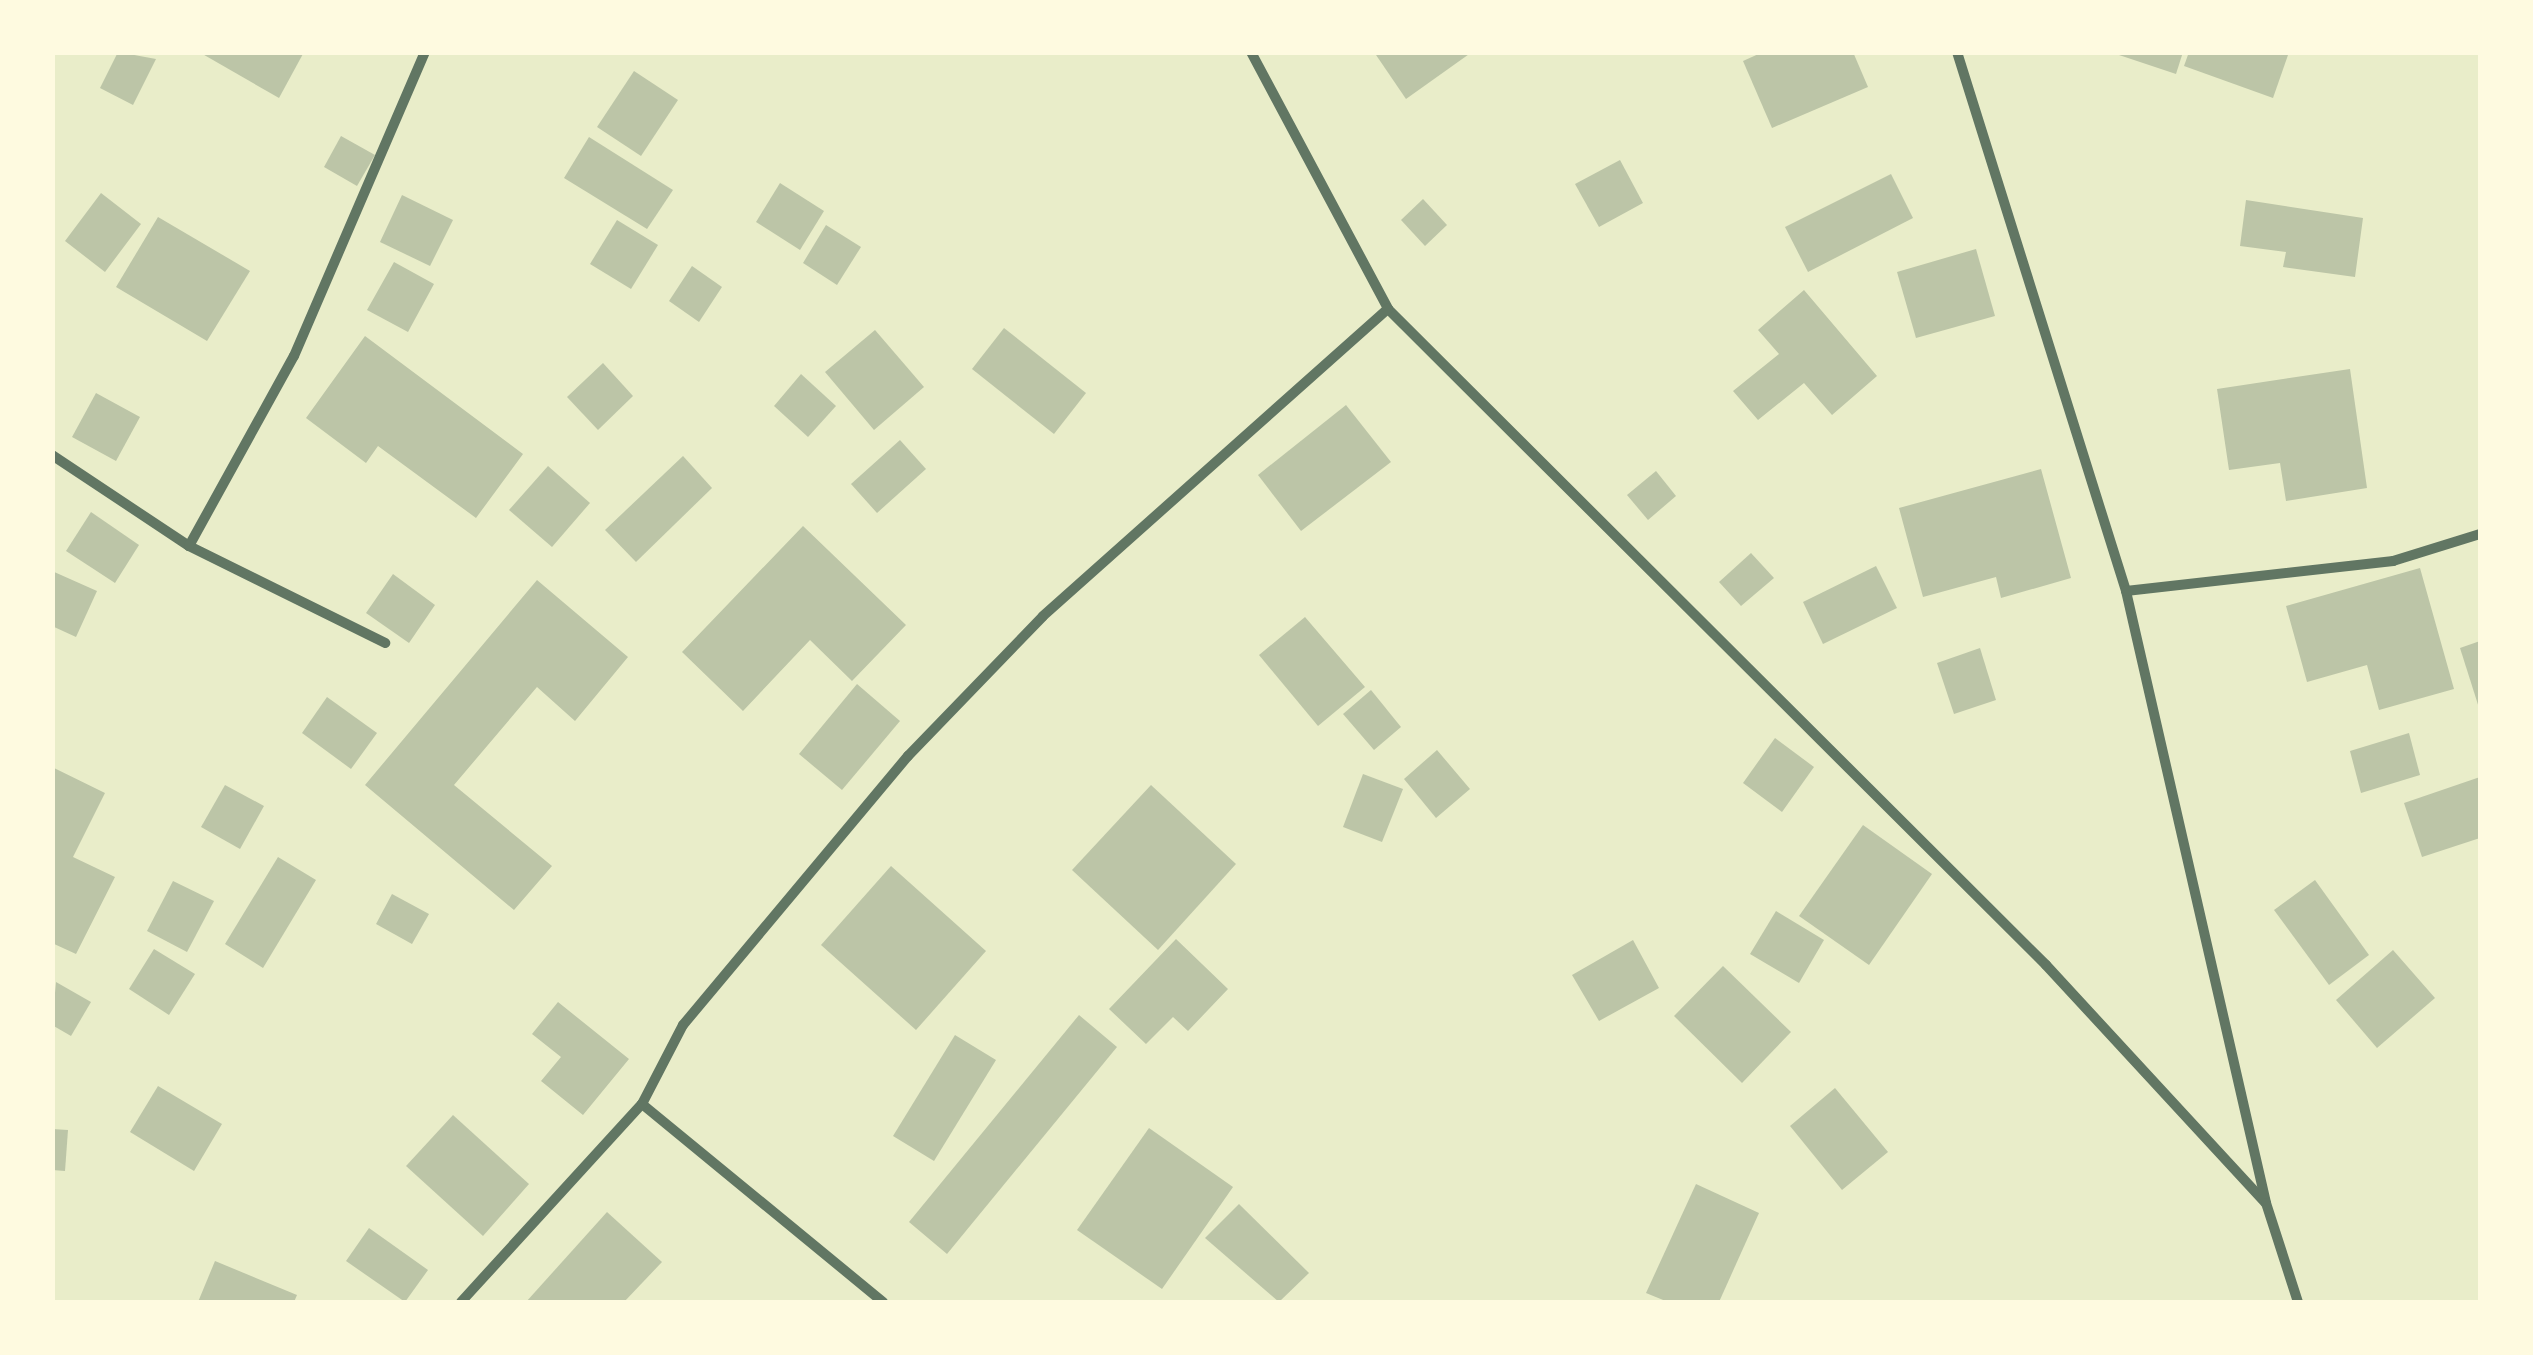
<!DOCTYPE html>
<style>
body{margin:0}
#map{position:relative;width:2533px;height:1355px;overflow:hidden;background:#e9edc9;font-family:Quicksand,sans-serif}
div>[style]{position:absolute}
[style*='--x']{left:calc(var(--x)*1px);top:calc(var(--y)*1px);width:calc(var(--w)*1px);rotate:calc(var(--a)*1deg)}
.building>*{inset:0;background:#bcc5a7}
.minor>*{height:10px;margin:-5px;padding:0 5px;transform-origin:5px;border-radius:5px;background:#617663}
span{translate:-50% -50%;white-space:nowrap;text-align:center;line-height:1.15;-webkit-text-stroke:10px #fefae0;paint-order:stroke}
.frame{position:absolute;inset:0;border:55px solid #fefae0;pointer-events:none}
</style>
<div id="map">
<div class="building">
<div style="clip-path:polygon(118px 52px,156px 59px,133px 105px,100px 88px)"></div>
<div style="clip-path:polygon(199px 52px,304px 52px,279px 98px)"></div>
<div style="clip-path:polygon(1374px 52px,1472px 52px,1406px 99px)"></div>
<div style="clip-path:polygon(1763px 52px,1853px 52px,1868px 87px,1772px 128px,1743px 61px)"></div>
<div style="clip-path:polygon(2110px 52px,2183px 52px,2176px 74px)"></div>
<div style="clip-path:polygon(2189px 52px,2289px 52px,2273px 98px,2184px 66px)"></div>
<div style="clip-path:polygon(634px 71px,678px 100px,641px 156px,597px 127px)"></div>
<div style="clip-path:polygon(341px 136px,375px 155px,357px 186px,324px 167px)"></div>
<div style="clip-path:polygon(589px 137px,673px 190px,647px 229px,564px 178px)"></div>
<div style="clip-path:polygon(1620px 160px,1643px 203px,1599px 227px,1575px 184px)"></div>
<div style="clip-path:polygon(1891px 174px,1913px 218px,1808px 272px,1785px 227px)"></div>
<div style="clip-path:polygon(780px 183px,824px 211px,800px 250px,756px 222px)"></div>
<div style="clip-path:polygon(101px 193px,141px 224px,105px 272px,65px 241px)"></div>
<div style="clip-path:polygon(402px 195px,453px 220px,430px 266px,380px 242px)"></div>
<div style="clip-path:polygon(1423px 199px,1447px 225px,1425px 246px,1401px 220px)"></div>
<div style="clip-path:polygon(2246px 200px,2363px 218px,2355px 277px,2283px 267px,2286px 252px,2240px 246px)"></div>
<div style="clip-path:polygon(158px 217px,250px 271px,207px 341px,116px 287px)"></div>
<div style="clip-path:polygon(617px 220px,658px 245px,631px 289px,590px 264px)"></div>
<div style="clip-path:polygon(826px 225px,861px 247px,837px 285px,803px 263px)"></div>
<div style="clip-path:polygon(1976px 249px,1995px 316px,1916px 338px,1897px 272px)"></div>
<div style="clip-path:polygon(394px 262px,434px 284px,408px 332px,367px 310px)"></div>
<div style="clip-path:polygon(692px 266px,722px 287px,699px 322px,669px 301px)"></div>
<div style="clip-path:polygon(1804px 290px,1877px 376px,1832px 415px,1804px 383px,1758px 420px,1733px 391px,1779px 354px,1758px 330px)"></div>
<div style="clip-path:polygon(1004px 328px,1086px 393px,1054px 434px,972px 369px)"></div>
<div style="clip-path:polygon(875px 330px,924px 387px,874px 430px,825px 372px)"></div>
<div style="clip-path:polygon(365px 336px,523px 454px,476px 518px,378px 446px,366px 463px,306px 418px)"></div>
<div style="clip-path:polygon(603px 363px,633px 396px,598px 430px,567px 397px)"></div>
<div style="clip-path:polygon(2350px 369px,2367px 488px,2286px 501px,2280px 463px,2229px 470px,2217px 389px)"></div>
<div style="clip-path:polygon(801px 374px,836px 406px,808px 437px,774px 406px)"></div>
<div style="clip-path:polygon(96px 393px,140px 417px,116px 461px,72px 437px)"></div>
<div style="clip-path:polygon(1346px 405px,1391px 462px,1301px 531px,1258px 475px)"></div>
<div style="clip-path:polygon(900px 440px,926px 469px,877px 513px,851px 484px)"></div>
<div style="clip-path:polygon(683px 456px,712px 488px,636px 562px,605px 530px)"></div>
<div style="clip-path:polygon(548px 466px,590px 503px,552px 547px,509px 510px)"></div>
<div style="clip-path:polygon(2041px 469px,2071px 578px,2001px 598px,1996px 577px,1923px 597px,1899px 508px)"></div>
<div style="clip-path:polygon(1656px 471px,1676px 496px,1648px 520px,1627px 495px)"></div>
<div style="clip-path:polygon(91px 512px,139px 545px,115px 583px,66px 551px)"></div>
<div style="clip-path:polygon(803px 526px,906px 625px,852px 681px,810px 640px,743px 711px,682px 652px)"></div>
<div style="clip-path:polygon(1751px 553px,1774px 578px,1741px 606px,1719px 582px)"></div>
<div style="clip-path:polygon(1876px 566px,1897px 608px,1823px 644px,1803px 602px)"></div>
<div style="clip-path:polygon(2420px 568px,2454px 689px,2379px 710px,2367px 665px,2307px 682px,2286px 606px)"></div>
<div style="clip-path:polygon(52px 571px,97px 591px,76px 637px,52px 626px)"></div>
<div style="clip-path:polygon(393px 574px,435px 605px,409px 643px,366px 613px)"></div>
<div style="clip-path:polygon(537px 580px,628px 657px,575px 721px,537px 687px,454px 785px,552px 866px,514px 910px,365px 785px)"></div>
<div style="clip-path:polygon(1305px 617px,1365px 687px,1318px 726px,1259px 655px)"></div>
<div style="clip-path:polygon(2480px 641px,2480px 711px,2460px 648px)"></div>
<div style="clip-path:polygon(1980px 648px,1996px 700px,1954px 714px,1937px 663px)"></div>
<div style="clip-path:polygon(857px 684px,900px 721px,842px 790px,799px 754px)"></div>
<div style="clip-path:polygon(1371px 690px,1401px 727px,1374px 750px,1343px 714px)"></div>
<div style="clip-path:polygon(327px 697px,377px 733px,351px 769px,302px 733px)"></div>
<div style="clip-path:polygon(2409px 733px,2420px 775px,2361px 793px,2350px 751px)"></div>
<div style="clip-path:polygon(1775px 738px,1814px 767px,1782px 812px,1743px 783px)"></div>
<div style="clip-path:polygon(1437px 750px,1470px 789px,1436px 818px,1404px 779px)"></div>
<div style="clip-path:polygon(52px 767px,105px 793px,73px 857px,115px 877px,76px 954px,52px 943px)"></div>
<div style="clip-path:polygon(1363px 774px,1403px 789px,1382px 842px,1343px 827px)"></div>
<div style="clip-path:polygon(2480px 777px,2480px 838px,2422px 857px,2404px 803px)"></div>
<div style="clip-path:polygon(225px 785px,264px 806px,240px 849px,201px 827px)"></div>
<div style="clip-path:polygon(1151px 785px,1236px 864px,1158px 950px,1072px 870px)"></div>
<div style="clip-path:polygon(1863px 825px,1932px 874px,1869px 965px,1799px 916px)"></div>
<div style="clip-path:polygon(278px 857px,316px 880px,263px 968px,225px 944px)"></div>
<div style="clip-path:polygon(891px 866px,986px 951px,916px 1030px,821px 945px)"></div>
<div style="clip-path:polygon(2315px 880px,2369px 955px,2329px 985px,2274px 910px)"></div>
<div style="clip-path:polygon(173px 881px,214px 901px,187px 952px,147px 931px)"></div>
<div style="clip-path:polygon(392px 894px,429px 914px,412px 944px,376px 924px)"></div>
<div style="clip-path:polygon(1776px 911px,1824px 940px,1799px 983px,1750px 954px)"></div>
<div style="clip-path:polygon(1176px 939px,1228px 989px,1188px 1031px,1173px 1017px,1146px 1044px,1109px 1009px)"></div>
<div style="clip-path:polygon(1633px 940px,1659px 988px,1599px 1021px,1572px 975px)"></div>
<div style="clip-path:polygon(154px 949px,195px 974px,169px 1015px,129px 989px)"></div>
<div style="clip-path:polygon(2393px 950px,2435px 998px,2377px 1048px,2336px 1000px)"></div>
<div style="clip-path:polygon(1723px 966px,1791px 1032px,1742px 1083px,1674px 1016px)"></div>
<div style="clip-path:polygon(56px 982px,91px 1002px,71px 1036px,52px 1025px)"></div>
<div style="clip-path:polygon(558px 1002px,629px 1059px,583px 1115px,541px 1081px,561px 1057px,532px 1034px)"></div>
<div style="clip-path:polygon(1079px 1015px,1117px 1047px,947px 1254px,909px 1222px)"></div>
<div style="clip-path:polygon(955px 1035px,996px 1060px,934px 1161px,893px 1136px)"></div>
<div style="clip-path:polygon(158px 1086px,222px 1124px,194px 1171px,130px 1132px)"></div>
<div style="clip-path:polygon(1835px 1088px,1888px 1152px,1842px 1190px,1790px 1126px)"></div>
<div style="clip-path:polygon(453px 1115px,529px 1184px,483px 1236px,406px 1166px)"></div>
<div style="clip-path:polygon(1149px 1128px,1233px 1187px,1162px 1289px,1077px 1230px)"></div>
<div style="clip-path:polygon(52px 1129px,68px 1130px,65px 1171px,52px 1170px)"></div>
<div style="clip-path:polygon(1696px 1184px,1759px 1213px,1719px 1302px,1668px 1302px,1646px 1293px)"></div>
<div style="clip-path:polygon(1239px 1204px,1309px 1273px,1279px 1302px,1205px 1238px)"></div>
<div style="clip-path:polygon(607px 1212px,662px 1262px,624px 1302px,526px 1302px)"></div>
<div style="clip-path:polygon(369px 1228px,428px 1270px,405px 1302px,346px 1261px)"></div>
<div style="clip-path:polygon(215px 1261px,297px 1295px,294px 1302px,198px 1302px)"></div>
</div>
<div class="minor">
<div style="--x:1251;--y:52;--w:291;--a:61.9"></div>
<div style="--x:1388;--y:309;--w:929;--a:44.91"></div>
<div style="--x:2046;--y:965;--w:324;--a:47.3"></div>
<div style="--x:1957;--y:52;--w:565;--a:72.59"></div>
<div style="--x:2126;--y:591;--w:628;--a:77.11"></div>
<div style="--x:2266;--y:1203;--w:104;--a:72.1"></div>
<div style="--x:52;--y:455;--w:164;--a:33.6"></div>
<div style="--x:189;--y:546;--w:219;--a:26.3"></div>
<div style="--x:189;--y:546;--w:217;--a:-61.1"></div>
<div style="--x:294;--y:356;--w:331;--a:-66.7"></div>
<div style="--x:2126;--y:591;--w:269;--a:-6.4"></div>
<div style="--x:2393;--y:561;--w:91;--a:-17.2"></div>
<div style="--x:642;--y:1104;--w:312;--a:39.4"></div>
<div style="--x:461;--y:1302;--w:268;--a:-47.6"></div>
<div style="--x:642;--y:1104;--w:89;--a:-62.6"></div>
<div style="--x:683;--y:1025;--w:351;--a:-50.1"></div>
<div style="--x:908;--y:756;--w:194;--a:-46"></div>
<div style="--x:1043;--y:616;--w:462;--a:-41.7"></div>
</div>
<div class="frame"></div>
</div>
